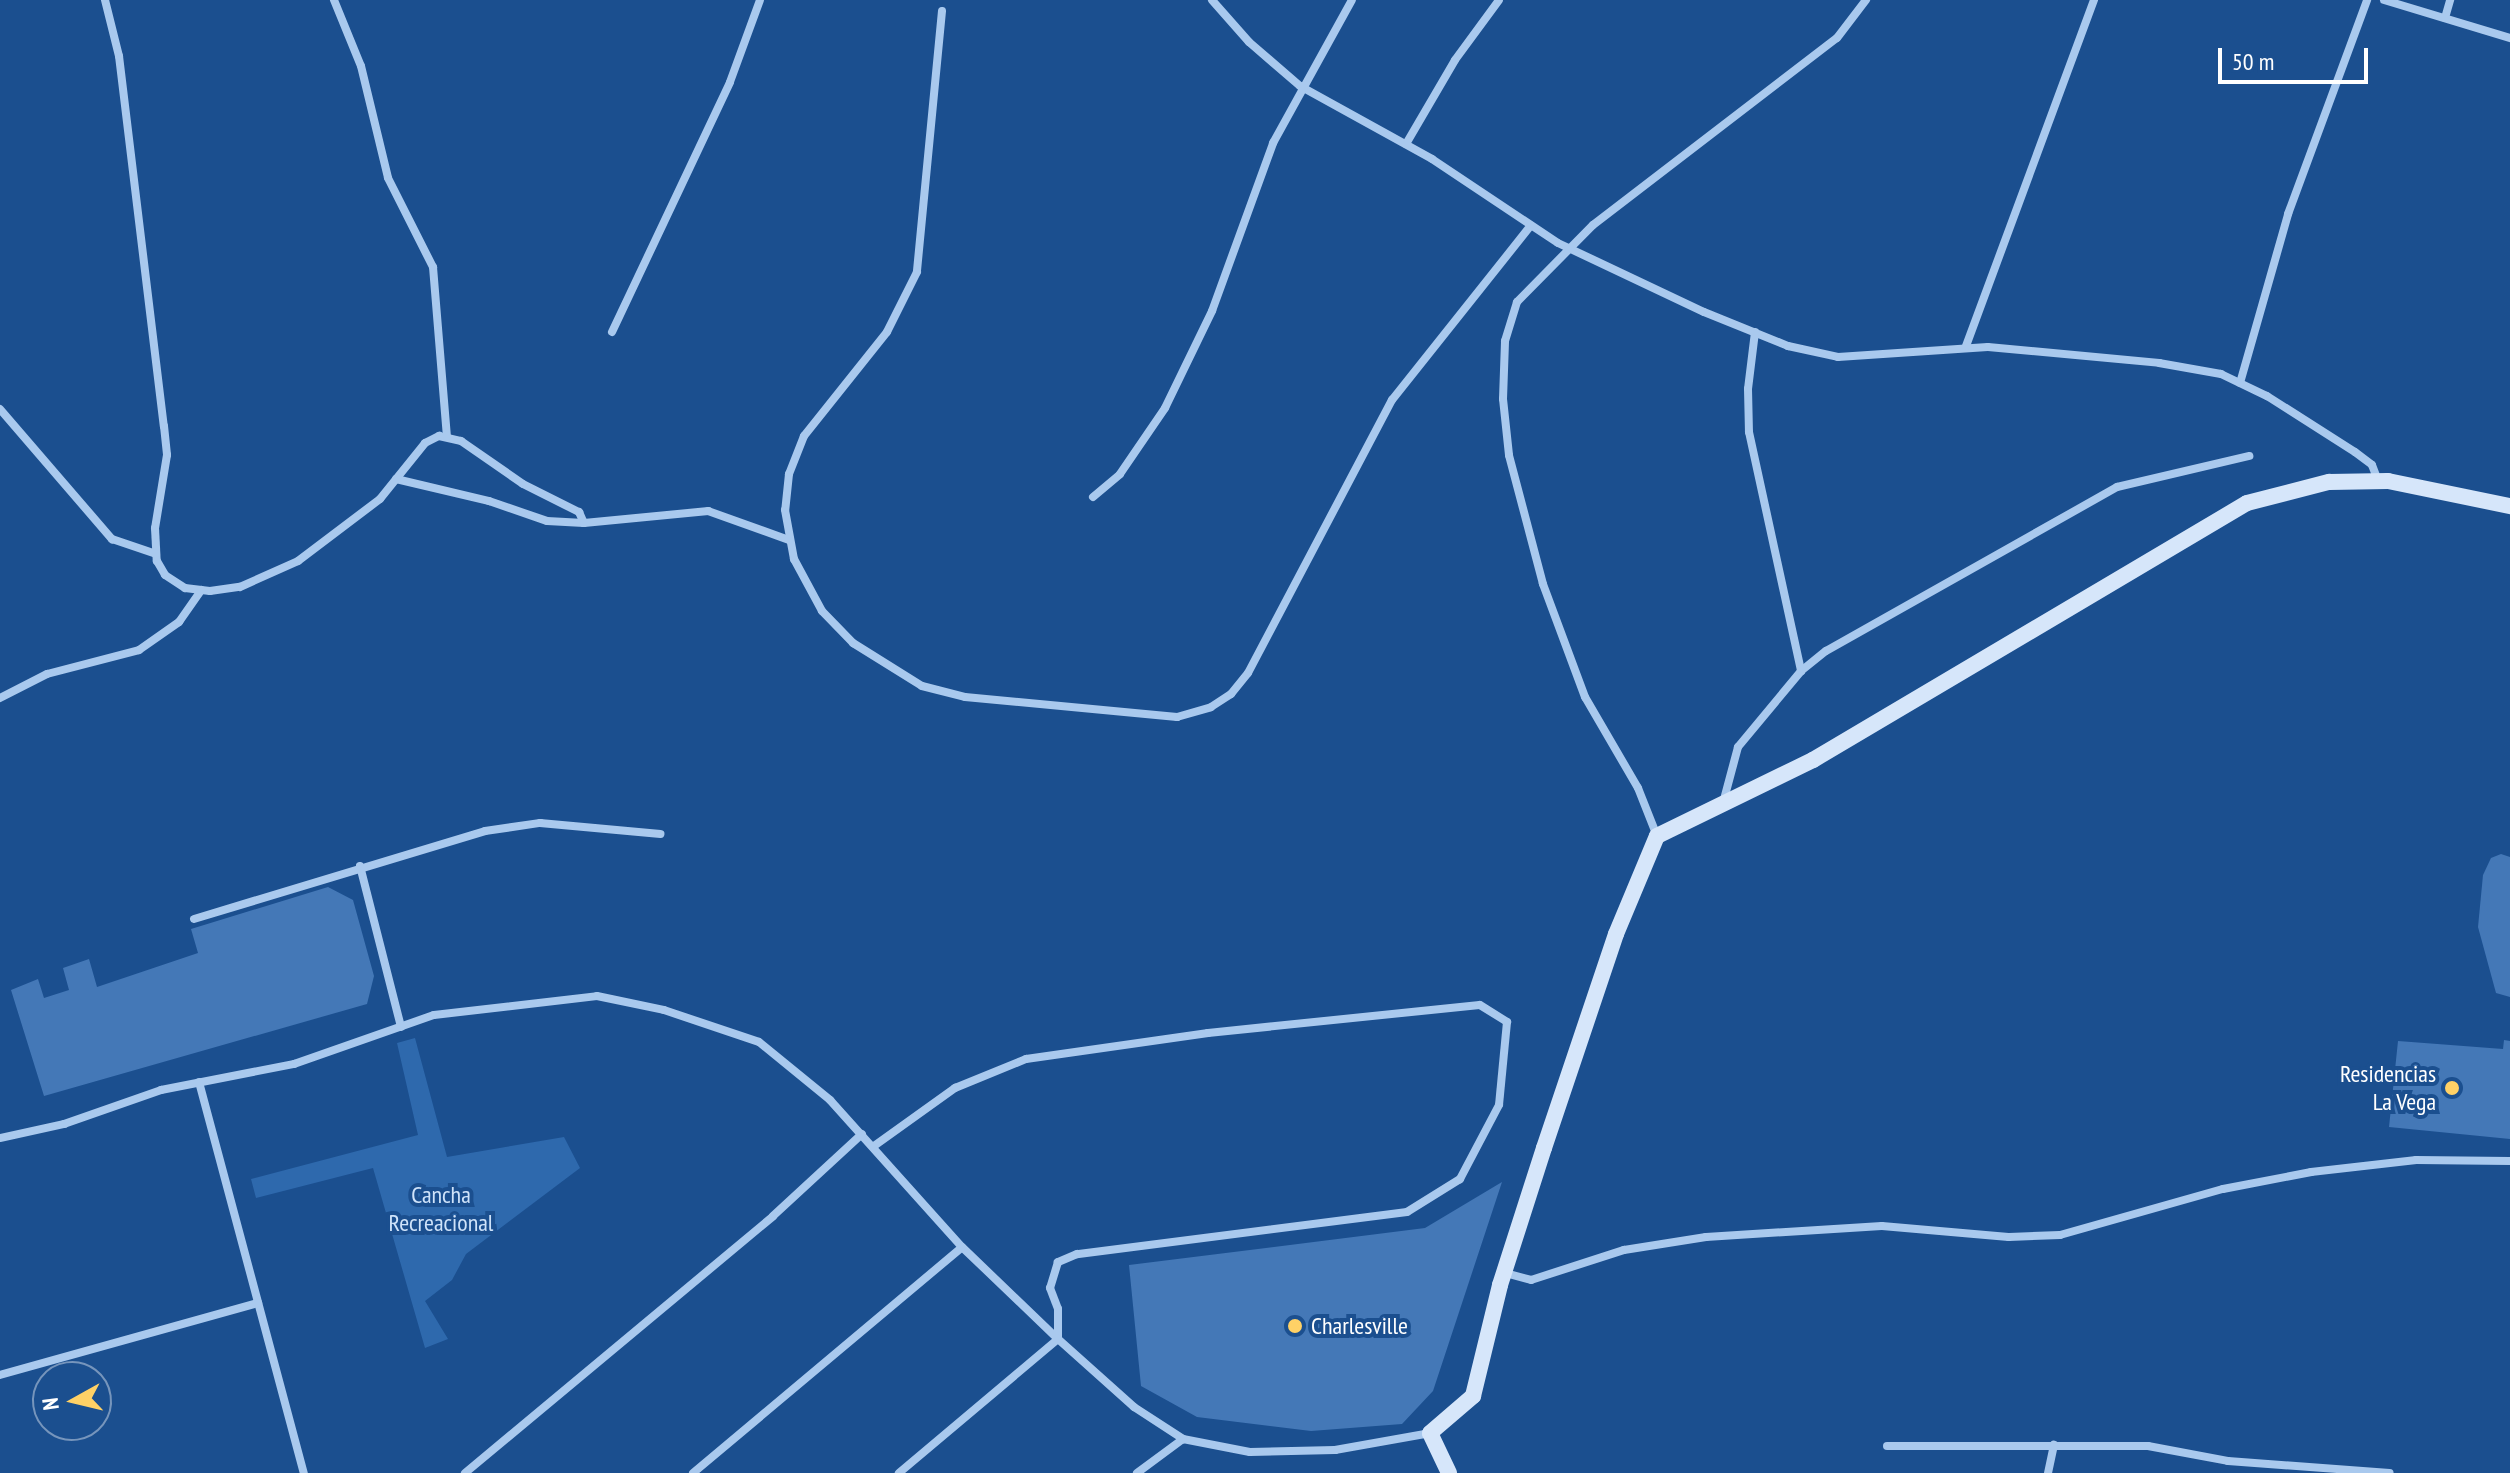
<!DOCTYPE html>
<style>
body{margin:0}
#map{position:relative;width:2510px;height:1473px;overflow:hidden;background:#1b4f8f;font-family:"PT Sans Narrow",sans-serif}
div>[style]{position:absolute}
[style*='--x']{left:calc(var(--x)*1px);top:calc(var(--y)*1px);width:calc(var(--w)*1px);rotate:calc(var(--a)*1deg)}
.green>*{inset:0;background:#2e69ad}
.building>*{inset:0;background:#4478b7}
.street>*{height:8px;margin:-4px;padding:0 4px;transform-origin:4px;border-radius:4px;background:#a9c9ee}
.secondary>*{height:16px;margin:-8px;padding:0 8px;transform-origin:8px;border-radius:8px;background:#d6e6fa}
.dots>*{width:22px;height:22px;translate:-50% -50%;box-sizing:border-box;border:4px solid #1b4f8f;border-radius:50%}
span{translate:-50% -50%;white-space:nowrap;text-align:center;line-height:1.15;-webkit-text-stroke:8px #1b4f8f;paint-order:stroke}
.poi-label{font-size:24px;color:#fff}
.right{translate:-100% -50%;text-align:right}
.left{translate:0 -50%;text-align:left}
.park-label{font-size:24px;color:#cfe3fa}
.north{position:absolute;left:32px;top:1361px;width:80px;height:80px;box-sizing:border-box;background:#1b4f8f;border:2px solid #7695bc;border-radius:50%;rotate:262deg;font-size:22px;font-weight:700;line-height:32px;text-align:center;color:#fff}
.north::after{content:'';display:block;margin:auto;width:28px;height:36px;background:#ffd166;clip-path:polygon(50% 0,100% 100%,50% 72%,0 100%)}
.scale{position:absolute;left:2218px;top:48px;width:150px;height:36px;box-sizing:border-box;border:4px solid #fff;border-top:0;padding-left:10px;font-size:24px;line-height:28px;white-space:nowrap;color:#fff;-webkit-text-stroke:6px #1b4f8f;paint-order:stroke}
</style>
<div id="map">
<div class="green">
<div style="clip-path:polygon(415px 1038px,447px 1157px,564px 1137px,580px 1168px,466px 1254px,452px 1280px,425px 1301px,448px 1339px,425px 1348px,373px 1168px,256px 1198px,251px 1179px,418px 1135px,397px 1043px)"></div>
</div>
<div class="building">
<div style="clip-path:polygon(2501px 854px,2510px 857px,2510px 997px,2496px 993px,2478px 927px,2483px 875px,2491px 858px)"></div>
<div style="clip-path:polygon(328px 887px,353px 900px,374px 976px,367px 1004px,44px 1096px,11px 990px,38px 979px,44px 998px,69px 990px,63px 968px,89px 959px,97px 987px,198px 953px,191px 929px)"></div>
<div style="clip-path:polygon(2504px 1040px,2510px 1041px,2510px 1139px,2389px 1127px,2398px 1041px,2503px 1049px)"></div>
<div style="clip-path:polygon(1502px 1182px,1433px 1391px,1402px 1424px,1311px 1431px,1197px 1417px,1141px 1386px,1129px 1265px,1425px 1228px)"></div>
</div>
<div class="street">
<div style="--x:105;--y:0;--w:58;--a:76"></div>
<div style="--x:119;--y:56;--w:373;--a:83.1"></div>
<div style="--x:164;--y:426;--w:29;--a:84"></div>
<div style="--x:167;--y:455;--w:74;--a:99.3"></div>
<div style="--x:155;--y:528;--w:33;--a:87"></div>
<div style="--x:157;--y:561;--w:16;--a:60"></div>
<div style="--x:165;--y:575;--w:24;--a:33"></div>
<div style="--x:185;--y:588;--w:25;--a:7"></div>
<div style="--x:210;--y:591;--w:30;--a:-8"></div>
<div style="--x:240;--y:587;--w:64;--a:-24.1"></div>
<div style="--x:298;--y:561;--w:103;--a:-37.1"></div>
<div style="--x:380;--y:499;--w:72;--a:-51.2"></div>
<div style="--x:425;--y:443;--w:16;--a:-27"></div>
<div style="--x:439;--y:436;--w:23;--a:13"></div>
<div style="--x:461;--y:441;--w:75;--a:34.7"></div>
<div style="--x:523;--y:484;--w:63;--a:26.6"></div>
<div style="--x:579;--y:512;--w:12;--a:66"></div>
<div style="--x:334;--y:0;--w:71;--a:67.8"></div>
<div style="--x:361;--y:66;--w:115;--a:76.4"></div>
<div style="--x:388;--y:178;--w:100;--a:63.2"></div>
<div style="--x:433;--y:267;--w:170;--a:85.3"></div>
<div style="--x:1212;--y:0;--w:56;--a:48.6"></div>
<div style="--x:1249;--y:42;--w:67;--a:40.8"></div>
<div style="--x:1300;--y:86;--w:151;--a:28.9"></div>
<div style="--x:1432;--y:159;--w:151;--a:33.7"></div>
<div style="--x:1558;--y:243;--w:161;--a:25.3"></div>
<div style="--x:1704;--y:312;--w:91;--a:22"></div>
<div style="--x:1788;--y:346;--w:51;--a:12.4"></div>
<div style="--x:1838;--y:357;--w:150;--a:-3.8"></div>
<div style="--x:1988;--y:347;--w:172;--a:5.3"></div>
<div style="--x:2159;--y:363;--w:63;--a:10.1"></div>
<div style="--x:2221;--y:374;--w:51;--a:25.6"></div>
<div style="--x:2267;--y:396;--w:104;--a:32.5"></div>
<div style="--x:2355;--y:452;--w:21;--a:37"></div>
<div style="--x:2372;--y:465;--w:17;--a:69"></div>
<div style="--x:2384;--y:0;--w:132;--a:16.8"></div>
<div style="--x:942;--y:11;--w:262;--a:95.5"></div>
<div style="--x:917;--y:272;--w:67;--a:116.6"></div>
<div style="--x:887;--y:332;--w:133;--a:128.6"></div>
<div style="--x:804;--y:436;--w:41;--a:111.5"></div>
<div style="--x:789;--y:474;--w:36;--a:96"></div>
<div style="--x:785;--y:510;--w:50;--a:79.6"></div>
<div style="--x:794;--y:559;--w:59;--a:61.7"></div>
<div style="--x:822;--y:611;--w:45;--a:45.9"></div>
<div style="--x:853;--y:643;--w:81;--a:31.9"></div>
<div style="--x:922;--y:686;--w:44;--a:14.3"></div>
<div style="--x:965;--y:697;--w:213;--a:5.4"></div>
<div style="--x:1177;--y:717;--w:35;--a:-16"></div>
<div style="--x:1211;--y:707;--w:24;--a:-33"></div>
<div style="--x:1231;--y:694;--w:27;--a:-51"></div>
<div style="--x:1248;--y:673;--w:309;--a:-62.2"></div>
<div style="--x:1392;--y:400;--w:223;--a:-51.5"></div>
<div style="--x:2445;--y:18;--w:19;--a:-74"></div>
<div style="--x:1406;--y:144;--w:97;--a:-59.7"></div>
<div style="--x:1455;--y:60;--w:74;--a:-53.7"></div>
<div style="--x:612;--y:332;--w:276;--a:-64.7"></div>
<div style="--x:730;--y:82;--w:87;--a:-69.9"></div>
<div style="--x:1755;--y:332;--w:57;--a:97"></div>
<div style="--x:1748;--y:389;--w:43;--a:88.7"></div>
<div style="--x:1749;--y:432;--w:245;--a:77.7"></div>
<div style="--x:1966;--y:346;--w:369;--a:-69.7"></div>
<div style="--x:2240;--y:383;--w:176;--a:-74.1"></div>
<div style="--x:2288;--y:214;--w:228;--a:-69.7"></div>
<div style="--x:0;--y:409;--w:172;--a:49.3"></div>
<div style="--x:112;--y:539;--w:46;--a:18.8"></div>
<div style="--x:396;--y:479;--w:96;--a:13.3"></div>
<div style="--x:489;--y:501;--w:61;--a:19"></div>
<div style="--x:547;--y:521;--w:37;--a:3"></div>
<div style="--x:584;--y:523;--w:125;--a:-5.5"></div>
<div style="--x:708;--y:511;--w:86;--a:19.7"></div>
<div style="--x:1093;--y:497;--w:35;--a:-40"></div>
<div style="--x:1120;--y:474;--w:80;--a:-55.7"></div>
<div style="--x:1165;--y:408;--w:108;--a:-64.1"></div>
<div style="--x:1212;--y:311;--w:179;--a:-70"></div>
<div style="--x:1273;--y:143;--w:163;--a:-61.1"></div>
<div style="--x:0;--y:698;--w:53;--a:-27.1"></div>
<div style="--x:47;--y:674;--w:95;--a:-14.6"></div>
<div style="--x:139;--y:650;--w:49;--a:-35"></div>
<div style="--x:179;--y:622;--w:39;--a:-55"></div>
<div style="--x:1723;--y:803;--w:58;--a:-75"></div>
<div style="--x:1738;--y:747;--w:99;--a:-50.3"></div>
<div style="--x:1801;--y:671;--w:32;--a:-39"></div>
<div style="--x:1826;--y:651;--w:334;--a:-29.4"></div>
<div style="--x:2117;--y:487;--w:136;--a:-13.2"></div>
<div style="--x:1657;--y:836;--w:52;--a:-111.6"></div>
<div style="--x:1638;--y:788;--w:105;--a:-120.2"></div>
<div style="--x:1585;--y:697;--w:121;--a:-110.4"></div>
<div style="--x:1543;--y:584;--w:133;--a:-104.8"></div>
<div style="--x:1509;--y:455;--w:56;--a:-96.1"></div>
<div style="--x:1503;--y:399;--w:58;--a:-88"></div>
<div style="--x:1505;--y:341;--w:41;--a:-72.9"></div>
<div style="--x:1517;--y:302;--w:108;--a:-45.4"></div>
<div style="--x:1593;--y:225;--w:307;--a:-37.5"></div>
<div style="--x:1837;--y:38;--w:48;--a:-52.7"></div>
<div style="--x:360;--y:866;--w:166;--a:75.7"></div>
<div style="--x:194;--y:919;--w:304;--a:-16.8"></div>
<div style="--x:485;--y:831;--w:56;--a:-8.3"></div>
<div style="--x:540;--y:823;--w:121;--a:5.2"></div>
<div style="--x:199;--y:1082;--w:405;--a:75"></div>
<div style="--x:0;--y:1138;--w:66;--a:-12.3"></div>
<div style="--x:64;--y:1124;--w:103;--a:-19.3"></div>
<div style="--x:161;--y:1090;--w:136;--a:-11.1"></div>
<div style="--x:294;--y:1064;--w:148;--a:-19.3"></div>
<div style="--x:434;--y:1015;--w:164;--a:-6.6"></div>
<div style="--x:597;--y:996;--w:68;--a:11.8"></div>
<div style="--x:664;--y:1010;--w:100;--a:18.6"></div>
<div style="--x:759;--y:1042;--w:92;--a:39.2"></div>
<div style="--x:830;--y:1100;--w:198;--a:48.1"></div>
<div style="--x:962;--y:1247;--w:133;--a:43.8"></div>
<div style="--x:1058;--y:1339;--w:102;--a:41.8"></div>
<div style="--x:1134;--y:1407;--w:59;--a:33.1"></div>
<div style="--x:1183;--y:1439;--w:68;--a:11"></div>
<div style="--x:1250;--y:1452;--w:85;--a:-1.3"></div>
<div style="--x:1335;--y:1450;--w:97;--a:-10.1"></div>
<div style="--x:874;--y:1146;--w:100;--a:-35.6"></div>
<div style="--x:955;--y:1088;--w:77;--a:-22.2"></div>
<div style="--x:1026;--y:1059;--w:184;--a:-8.1"></div>
<div style="--x:1208;--y:1033;--w:273;--a:-5.9"></div>
<div style="--x:1480;--y:1005;--w:32;--a:32"></div>
<div style="--x:1507;--y:1022;--w:83;--a:95.5"></div>
<div style="--x:1499;--y:1105;--w:84;--a:117.8"></div>
<div style="--x:1460;--y:1179;--w:62;--a:148.1"></div>
<div style="--x:1407;--y:1212;--w:333;--a:172.7"></div>
<div style="--x:1077;--y:1254;--w:21;--a:157"></div>
<div style="--x:1058;--y:1262;--w:27;--a:107"></div>
<div style="--x:1050;--y:1288;--w:22;--a:69"></div>
<div style="--x:1058;--y:1309;--w:30;--a:90"></div>
<div style="--x:1058;--y:1339;--w:208;--a:139.9"></div>
<div style="--x:1505;--y:1273;--w:27;--a:15"></div>
<div style="--x:1531;--y:1280;--w:98;--a:-17.9"></div>
<div style="--x:1624;--y:1250;--w:83;--a:-9"></div>
<div style="--x:1706;--y:1237;--w:176;--a:-3.6"></div>
<div style="--x:1882;--y:1226;--w:127;--a:5"></div>
<div style="--x:2009;--y:1237;--w:51;--a:-2.2"></div>
<div style="--x:2060;--y:1235;--w:169;--a:-15.8"></div>
<div style="--x:2223;--y:1189;--w:90;--a:-10.9"></div>
<div style="--x:2311;--y:1172;--w:106;--a:-6.5"></div>
<div style="--x:2416;--y:1160;--w:94;--a:0.6"></div>
<div style="--x:0;--y:1375;--w:268;--a:-15.6"></div>
<div style="--x:1887;--y:1446;--w:261;--a:0"></div>
<div style="--x:2148;--y:1446;--w:81;--a:10.6"></div>
<div style="--x:2228;--y:1461;--w:162;--a:4.2"></div>
<div style="--x:465;--y:1473;--w:401;--a:-39.8"></div>
<div style="--x:773;--y:1216;--w:121;--a:-42.7"></div>
<div style="--x:693;--y:1473;--w:351;--a:-40"></div>
<div style="--x:1137;--y:1473;--w:57;--a:-36.5"></div>
<div style="--x:2048;--y:1473;--w:29;--a:-78"></div>
</div>
<div class="secondary">
<div style="--x:1449;--y:1473;--w:44;--a:-115.4"></div>
<div style="--x:1430;--y:1433;--w:57;--a:-40.7"></div>
<div style="--x:1473;--y:1396;--w:114;--a:-76.3"></div>
<div style="--x:1500;--y:1285;--w:144;--a:-72.2"></div>
<div style="--x:1544;--y:1148;--w:226;--a:-71.4"></div>
<div style="--x:1616;--y:934;--w:106;--a:-67.3"></div>
<div style="--x:1657;--y:836;--w:174;--a:-26"></div>
<div style="--x:1813;--y:760;--w:504;--a:-30.63"></div>
<div style="--x:2247;--y:503;--w:85;--a:-14.4"></div>
<div style="--x:2329;--y:482;--w:59;--a:-1"></div>
<div style="--x:2388;--y:481;--w:125;--a:11.6"></div>
</div>
<div class="dots">
<div style="left:2452px;top:1088px;background:#ffd166"></div>
<div style="left:1295px;top:1326px;background:#ffd166"></div>
</div>
<div class="poi-label">
<span class="right" style="left:2436px;top:1088px">Residencias<br>La Vega</span>
<span class="left" style="left:1311px;top:1326px">Charlesville</span>
</div>
<div class="park-label">
<span style="left:441px;top:1209px">Cancha<br>Recreacional</span>
</div>
<div class="north">N</div>
<div class="scale">50 m</div>
</div>
